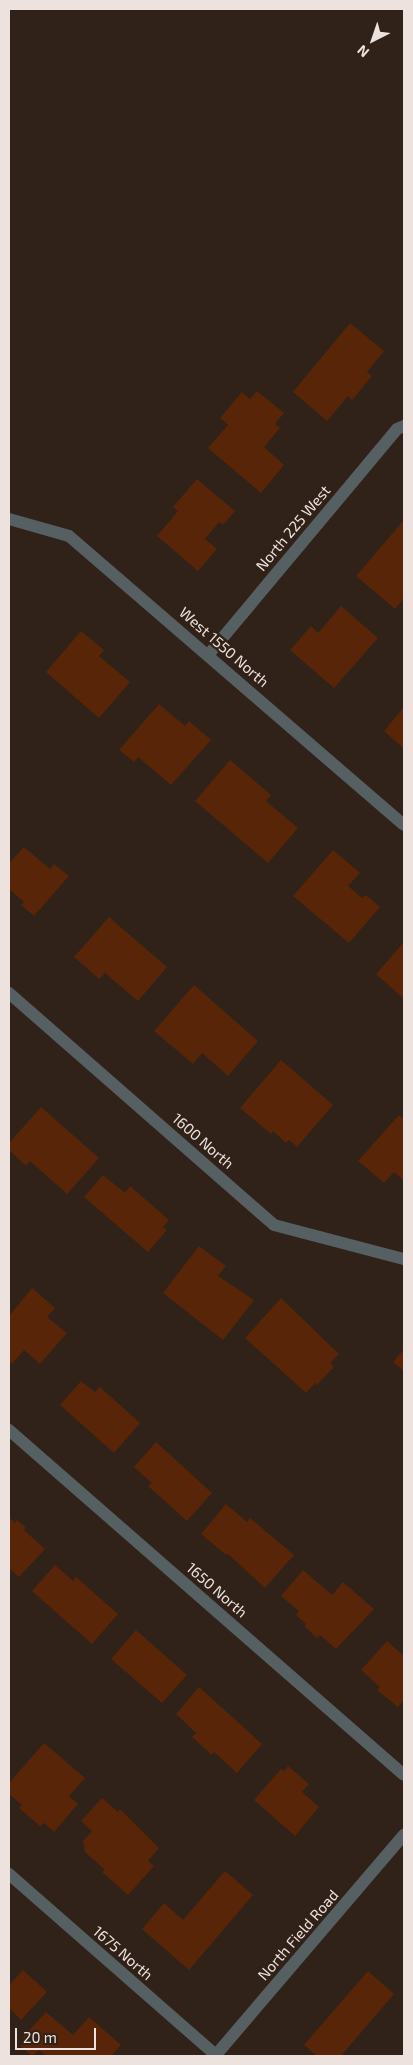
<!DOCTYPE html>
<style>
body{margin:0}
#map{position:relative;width:413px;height:2065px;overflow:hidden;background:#302119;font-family:"Exo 2",sans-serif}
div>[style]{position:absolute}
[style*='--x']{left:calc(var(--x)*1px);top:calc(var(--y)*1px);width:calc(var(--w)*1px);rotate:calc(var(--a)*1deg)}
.building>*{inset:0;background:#582508}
.minor>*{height:12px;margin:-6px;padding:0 6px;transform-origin:6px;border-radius:6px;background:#565f62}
.tertiary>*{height:12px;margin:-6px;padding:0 6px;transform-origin:6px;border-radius:6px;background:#565f62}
span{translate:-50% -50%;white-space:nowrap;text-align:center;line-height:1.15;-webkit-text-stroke:4.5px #302119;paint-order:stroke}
.street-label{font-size:15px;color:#ede2dd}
.frame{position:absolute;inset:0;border:10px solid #ede2dd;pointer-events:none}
.north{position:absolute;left:348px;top:15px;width:50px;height:50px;-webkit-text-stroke:4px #302119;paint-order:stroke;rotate:221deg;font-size:14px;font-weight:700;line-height:20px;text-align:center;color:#ede2dd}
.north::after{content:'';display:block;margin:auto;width:18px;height:22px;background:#ede2dd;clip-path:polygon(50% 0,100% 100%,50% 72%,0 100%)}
.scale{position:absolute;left:15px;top:2028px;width:81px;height:22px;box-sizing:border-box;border:2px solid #ede2dd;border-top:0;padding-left:6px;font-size:15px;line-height:18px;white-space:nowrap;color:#ede2dd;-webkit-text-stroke:4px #302119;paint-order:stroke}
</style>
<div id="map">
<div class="building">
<div style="clip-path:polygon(350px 323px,384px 351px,367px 372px,372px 376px,352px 400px,348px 396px,327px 421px,293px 392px)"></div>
<div style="clip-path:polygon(257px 391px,284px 413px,275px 424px,280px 428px,264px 447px,284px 465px,261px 493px,208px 448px,228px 425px,220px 418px,242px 392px,250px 399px)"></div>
<div style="clip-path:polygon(197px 479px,235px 511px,223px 525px,219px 522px,205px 539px,217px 549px,198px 571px,157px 536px,178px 511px,173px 507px)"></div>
<div style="clip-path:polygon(404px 520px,404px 598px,395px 609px,356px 576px)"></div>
<div style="clip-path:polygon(341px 606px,378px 638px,334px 688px,290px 650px,311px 626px,318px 633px)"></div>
<div style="clip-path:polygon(81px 631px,104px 650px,99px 656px,130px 682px,99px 718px,46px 672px)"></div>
<div style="clip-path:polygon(159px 704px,185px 726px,189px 721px,211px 740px,171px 785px,138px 757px,134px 762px,119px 750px)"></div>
<div style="clip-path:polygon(404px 707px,404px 749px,384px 731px)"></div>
<div style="clip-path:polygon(230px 760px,271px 795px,266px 801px,298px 828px,268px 863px,195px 801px)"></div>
<div style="clip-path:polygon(24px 847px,50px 869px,54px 864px,69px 876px,34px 916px,21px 905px,24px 902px,9px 889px,9px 863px)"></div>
<div style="clip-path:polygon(333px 850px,360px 873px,348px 886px,362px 898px,366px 895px,380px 907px,349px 943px,293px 896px)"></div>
<div style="clip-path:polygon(109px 917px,167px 967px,138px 1001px,105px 973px,99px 979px,74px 957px)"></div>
<div style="clip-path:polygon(404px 942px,404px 999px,376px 974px)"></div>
<div style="clip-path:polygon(194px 985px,258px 1041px,228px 1076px,202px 1053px,193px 1064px,154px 1031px)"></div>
<div style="clip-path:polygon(281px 1060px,333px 1105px,297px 1147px,289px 1140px,286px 1143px,273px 1131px,271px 1134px,240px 1108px)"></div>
<div style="clip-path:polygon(41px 1107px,99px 1158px,67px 1194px,30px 1161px,26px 1166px,9px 1150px,9px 1143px)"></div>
<div style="clip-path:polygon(399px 1115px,404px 1119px,404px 1181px,394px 1172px,384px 1183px,358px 1161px)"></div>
<div style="clip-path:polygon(103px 1175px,125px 1193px,130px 1186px,169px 1220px,163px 1227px,167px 1230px,148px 1252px,84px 1197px)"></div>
<div style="clip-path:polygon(199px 1246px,226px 1266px,218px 1276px,254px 1300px,223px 1340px,163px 1293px)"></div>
<div style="clip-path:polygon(32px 1288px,55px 1308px,47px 1317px,67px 1333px,40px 1364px,24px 1350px,12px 1364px,9px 1361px,9px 1316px)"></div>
<div style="clip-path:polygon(281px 1298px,339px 1354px,330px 1363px,334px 1367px,317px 1385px,315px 1383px,306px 1393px,245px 1338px)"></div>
<div style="clip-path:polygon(404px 1349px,404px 1371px,393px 1362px)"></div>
<div style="clip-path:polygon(81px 1381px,95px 1392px,100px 1387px,140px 1423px,114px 1453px,60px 1405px)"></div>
<div style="clip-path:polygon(156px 1442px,212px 1493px,187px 1521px,148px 1486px,152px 1483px,134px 1467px)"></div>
<div style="clip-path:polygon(226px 1504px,247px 1522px,250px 1518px,294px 1555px,265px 1588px,227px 1553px,226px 1555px,201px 1534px)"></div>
<div style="clip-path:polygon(9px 1517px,15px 1523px,17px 1520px,26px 1528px,24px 1530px,45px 1549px,19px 1577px,9px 1568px)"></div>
<div style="clip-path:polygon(55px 1565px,73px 1581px,76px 1577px,118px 1614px,92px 1644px,32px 1591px)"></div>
<div style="clip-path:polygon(303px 1570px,332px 1595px,343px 1582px,374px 1609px,336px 1649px,320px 1635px,317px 1638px,304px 1626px,306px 1624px,296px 1615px,299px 1611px,281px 1596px)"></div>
<div style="clip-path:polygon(136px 1630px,187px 1675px,162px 1703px,111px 1659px)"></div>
<div style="clip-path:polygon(387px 1641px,404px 1656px,404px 1700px,398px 1707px,377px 1690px,380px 1687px,361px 1670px)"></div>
<div style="clip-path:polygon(199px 1687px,262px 1744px,237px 1773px,214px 1752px,212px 1755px,192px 1737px,196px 1733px,176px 1714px)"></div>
<div style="clip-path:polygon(44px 1743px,85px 1778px,69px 1796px,78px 1804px,54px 1832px,44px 1823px,40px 1826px,19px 1808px,22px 1805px,9px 1794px,9px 1783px)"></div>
<div style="clip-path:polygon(288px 1766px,309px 1784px,302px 1792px,319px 1807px,295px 1836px,254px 1800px,281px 1769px,284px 1771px)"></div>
<div style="clip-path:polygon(102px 1798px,118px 1812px,120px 1809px,159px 1848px,148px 1861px,154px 1866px,128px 1895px,102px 1872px,105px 1870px,85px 1852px,83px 1841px,92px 1831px,81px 1821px)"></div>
<div style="clip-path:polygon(225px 1871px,253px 1895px,189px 1970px,142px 1929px,164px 1903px,183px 1920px)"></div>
<div style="clip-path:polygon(23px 1970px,47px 1992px,21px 2020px,9px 2008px,9px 1985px)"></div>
<div style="clip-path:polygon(368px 1971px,394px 1994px,341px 2056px,317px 2056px,304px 2045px)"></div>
<div style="clip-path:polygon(46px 2012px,73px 2035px,89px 2017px,121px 2045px,111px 2056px,46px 2056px,39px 2050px,32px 2056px,20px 2046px,26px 2040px,23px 2037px)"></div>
</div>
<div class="minor">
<div style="--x:9;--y:519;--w:62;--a:15.8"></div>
<div style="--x:69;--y:536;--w:442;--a:40.8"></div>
<div style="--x:209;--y:654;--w:293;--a:-50.1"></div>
<div style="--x:397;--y:429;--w:8;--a:-23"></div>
<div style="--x:9;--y:993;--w:352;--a:41.2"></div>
<div style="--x:274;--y:1225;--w:134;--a:14.7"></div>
<div style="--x:9;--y:1430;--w:524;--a:41.13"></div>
<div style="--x:9;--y:1874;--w:276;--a:41.2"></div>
</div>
<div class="tertiary">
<div style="--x:215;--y:2056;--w:291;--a:-49.5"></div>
</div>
<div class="street-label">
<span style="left:293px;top:528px;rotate:-50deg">North 225 West</span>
<span style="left:224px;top:647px;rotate:41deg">West 1550 North</span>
<span style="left:203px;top:1141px;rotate:41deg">1600 North</span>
<span style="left:217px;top:1590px;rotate:41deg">1650 North</span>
<span style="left:298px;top:1935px;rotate:-49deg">North Field Road</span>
<span style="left:123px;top:1953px;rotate:41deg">1675 North</span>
</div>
<div class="frame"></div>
<div class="north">N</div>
<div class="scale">20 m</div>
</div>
